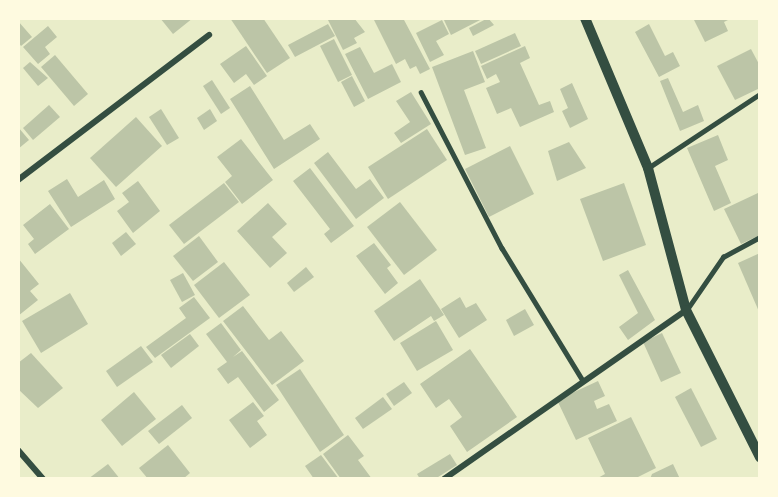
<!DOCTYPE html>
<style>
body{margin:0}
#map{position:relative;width:778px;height:497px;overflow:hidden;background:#e9edc9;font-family:Commissioner,sans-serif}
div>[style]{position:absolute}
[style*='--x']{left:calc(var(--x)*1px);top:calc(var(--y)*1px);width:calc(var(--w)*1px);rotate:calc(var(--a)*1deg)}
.building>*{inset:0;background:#bcc5a7}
.service>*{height:4.5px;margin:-2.25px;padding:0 2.25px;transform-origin:2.25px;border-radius:2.25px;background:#344e41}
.minor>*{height:6px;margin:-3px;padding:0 3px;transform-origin:3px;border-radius:3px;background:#344e41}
.tertiary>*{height:10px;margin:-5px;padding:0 5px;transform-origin:5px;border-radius:5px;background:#344e41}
span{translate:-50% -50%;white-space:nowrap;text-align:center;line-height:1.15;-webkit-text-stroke:4.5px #fefae0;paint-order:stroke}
.frame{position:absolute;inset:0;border:20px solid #fefae0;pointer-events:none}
</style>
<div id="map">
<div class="building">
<div style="clip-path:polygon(160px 18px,193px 18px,173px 34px)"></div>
<div style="clip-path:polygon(230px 18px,263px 18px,290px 58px,267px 73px)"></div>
<div style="clip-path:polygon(327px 18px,354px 18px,365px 32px,354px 38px,357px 43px,343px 50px)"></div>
<div style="clip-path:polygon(373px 18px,403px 18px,430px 69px,420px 74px,416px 66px,410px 69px,405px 59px,396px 64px)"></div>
<div style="clip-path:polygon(443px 18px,484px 18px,451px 35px)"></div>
<div style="clip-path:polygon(488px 18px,494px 25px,473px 36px,469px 28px)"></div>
<div style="clip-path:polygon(693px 18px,732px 18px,724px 22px,728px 31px,705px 42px)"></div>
<div style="clip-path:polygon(442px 20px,449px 34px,436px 41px,444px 55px,430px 62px,416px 33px)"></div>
<div style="clip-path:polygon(18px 21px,32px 37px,21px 46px,18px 42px)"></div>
<div style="clip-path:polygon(328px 24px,335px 36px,295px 57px,288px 45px)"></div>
<div style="clip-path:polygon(649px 24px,665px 56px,673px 52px,680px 66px,659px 77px,635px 32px)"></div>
<div style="clip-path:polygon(48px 26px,57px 37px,45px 47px,50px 54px,38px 64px,23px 47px)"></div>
<div style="clip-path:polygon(515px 33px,521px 46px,481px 64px,475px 51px)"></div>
<div style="clip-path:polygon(334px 39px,352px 75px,338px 82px,320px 46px)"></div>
<div style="clip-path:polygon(246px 46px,267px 76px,254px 85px,246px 74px,234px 83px,220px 64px)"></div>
<div style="clip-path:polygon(525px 46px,530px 58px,520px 63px,539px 105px,550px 101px,554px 112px,520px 127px,511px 108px,497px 114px,486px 88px,500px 82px,496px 74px,487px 79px,481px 66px)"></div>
<div style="clip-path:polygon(360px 47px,374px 73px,392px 64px,401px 82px,368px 99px,345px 54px)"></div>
<div style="clip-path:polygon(751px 49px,760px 66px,760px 88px,735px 100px,717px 66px)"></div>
<div style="clip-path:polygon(473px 51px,485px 82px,464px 90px,486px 148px,465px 155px,432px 67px)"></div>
<div style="clip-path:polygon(55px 55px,88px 94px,74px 106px,41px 67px)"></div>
<div style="clip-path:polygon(30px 62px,48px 78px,38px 86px,23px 68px)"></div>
<div style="clip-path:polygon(352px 76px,365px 101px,354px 107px,341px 82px)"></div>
<div style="clip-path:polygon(668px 78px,683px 112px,698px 105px,704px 121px,680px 131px,660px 81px)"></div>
<div style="clip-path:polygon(212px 80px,230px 108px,221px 114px,203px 86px)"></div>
<div style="clip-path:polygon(572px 83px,588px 119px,570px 128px,562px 111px,568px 108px,560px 89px)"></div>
<div style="clip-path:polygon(250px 86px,284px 140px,310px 124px,320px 139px,274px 169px,230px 99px)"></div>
<div style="clip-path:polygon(411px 92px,431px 124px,401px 143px,394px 133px,410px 122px,396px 101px)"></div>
<div style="clip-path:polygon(49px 105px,60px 117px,33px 140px,23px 128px)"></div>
<div style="clip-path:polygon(161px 109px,179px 138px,167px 145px,149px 117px)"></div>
<div style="clip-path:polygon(210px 109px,217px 121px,204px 130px,197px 118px)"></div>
<div style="clip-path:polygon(136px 117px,162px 146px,116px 187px,90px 158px)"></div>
<div style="clip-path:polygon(18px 127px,29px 140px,18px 149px)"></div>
<div style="clip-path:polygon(427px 129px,447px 160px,388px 199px,368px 167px)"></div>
<div style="clip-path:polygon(718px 135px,728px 160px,715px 166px,731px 203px,714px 211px,687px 148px)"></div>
<div style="clip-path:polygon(241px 139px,273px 180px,242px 204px,225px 182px,232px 176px,217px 157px)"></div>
<div style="clip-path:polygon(569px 142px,586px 168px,557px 181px,548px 151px)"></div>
<div style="clip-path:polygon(510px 146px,534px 194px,489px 217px,465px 169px)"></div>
<div style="clip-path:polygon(328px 152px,356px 189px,370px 179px,384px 198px,356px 219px,314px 163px)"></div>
<div style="clip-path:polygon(310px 168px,354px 226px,331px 243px,324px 234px,330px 229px,293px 181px)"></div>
<div style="clip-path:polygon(67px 179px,78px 197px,104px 180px,115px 199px,71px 227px,48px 191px)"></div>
<div style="clip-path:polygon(138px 181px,160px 211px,133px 233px,117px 211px,129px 202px,122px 193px)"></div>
<div style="clip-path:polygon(224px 183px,239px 202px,184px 244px,169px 225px)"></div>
<div style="clip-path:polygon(624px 183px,646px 245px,603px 261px,580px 199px)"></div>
<div style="clip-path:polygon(758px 193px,760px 235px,741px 244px,724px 209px)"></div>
<div style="clip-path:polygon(400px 202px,437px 250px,404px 275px,367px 227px)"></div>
<div style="clip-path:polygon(268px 203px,287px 224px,272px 237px,287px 253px,270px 268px,237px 231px)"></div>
<div style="clip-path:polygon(50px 204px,69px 229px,35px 254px,28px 244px,34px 239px,23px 225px)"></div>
<div style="clip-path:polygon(126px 232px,136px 244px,121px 256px,112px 243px)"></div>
<div style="clip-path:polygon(199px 236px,218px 262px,193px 281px,173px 256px)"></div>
<div style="clip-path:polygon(374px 243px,391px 265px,387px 268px,398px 283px,385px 294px,356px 256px)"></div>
<div style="clip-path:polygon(760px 253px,760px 314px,738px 263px)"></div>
<div style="clip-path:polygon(18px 258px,39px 284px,30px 291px,38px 300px,18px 316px)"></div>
<div style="clip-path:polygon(224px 262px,250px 295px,219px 318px,194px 285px)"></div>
<div style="clip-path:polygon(306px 267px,314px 277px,294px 292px,287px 283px)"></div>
<div style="clip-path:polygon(628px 270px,655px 320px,628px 340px,619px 327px,638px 313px,619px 275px)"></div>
<div style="clip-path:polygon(183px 273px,195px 295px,182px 302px,170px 280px)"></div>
<div style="clip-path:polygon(420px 279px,444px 315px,434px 321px,431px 316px,394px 341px,374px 311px)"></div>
<div style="clip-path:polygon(70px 293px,88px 324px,41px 353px,22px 321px)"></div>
<div style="clip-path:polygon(194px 297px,210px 318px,155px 358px,146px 347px,186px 318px,179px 308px)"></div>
<div style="clip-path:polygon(460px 297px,466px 308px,476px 303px,487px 320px,459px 338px,441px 309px)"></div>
<div style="clip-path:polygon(243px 306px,269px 340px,281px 331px,304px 361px,272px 385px,223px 321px)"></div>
<div style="clip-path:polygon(525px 309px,534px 325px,514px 336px,506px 320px)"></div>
<div style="clip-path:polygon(436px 321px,453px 350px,417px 371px,400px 343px)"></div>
<div style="clip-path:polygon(221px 323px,241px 350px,233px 357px,242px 351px,279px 400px,264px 412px,238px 377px,228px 384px,217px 369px,227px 362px,206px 334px)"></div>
<div style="clip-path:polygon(662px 333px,681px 373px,661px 382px,643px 342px)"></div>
<div style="clip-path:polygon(190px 334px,199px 346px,171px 368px,161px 355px)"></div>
<div style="clip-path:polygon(141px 346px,153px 362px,117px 387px,106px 371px)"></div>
<div style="clip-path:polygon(470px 349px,517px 417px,467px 452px,450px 426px,462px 417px,449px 399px,436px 408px,420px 384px)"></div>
<div style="clip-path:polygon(31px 353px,63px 388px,38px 408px,18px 389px,18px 363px)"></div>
<div style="clip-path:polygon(300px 369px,344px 435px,320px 452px,276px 385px)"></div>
<div style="clip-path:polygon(598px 381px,605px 396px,594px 401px,597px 409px,609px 404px,617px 421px,576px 440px,557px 400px)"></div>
<div style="clip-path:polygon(404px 382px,412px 393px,394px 406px,386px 394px)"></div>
<div style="clip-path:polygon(691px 388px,717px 439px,701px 447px,675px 397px)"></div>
<div style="clip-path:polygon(134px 392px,156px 419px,122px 446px,101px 420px)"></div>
<div style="clip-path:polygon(383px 397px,392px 409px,363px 429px,355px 418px)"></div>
<div style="clip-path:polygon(253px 402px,264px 416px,257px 421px,267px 435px,250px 448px,229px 420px)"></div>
<div style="clip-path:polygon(182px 405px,192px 418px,159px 444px,148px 431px)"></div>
<div style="clip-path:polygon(631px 417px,656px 468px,634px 479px,596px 479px,605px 474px,588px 438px)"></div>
<div style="clip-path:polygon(348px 435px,364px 456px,358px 460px,372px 479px,341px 479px,323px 454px)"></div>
<div style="clip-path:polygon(168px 445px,190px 473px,183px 479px,148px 479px,139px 468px)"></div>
<div style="clip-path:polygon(450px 454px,457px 465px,435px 479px,420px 479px,417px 474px)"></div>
<div style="clip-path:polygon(321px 455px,339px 479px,314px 479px,305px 466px)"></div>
<div style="clip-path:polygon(108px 464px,120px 479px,88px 479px)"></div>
<div style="clip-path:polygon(673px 464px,680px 479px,650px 479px,652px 474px)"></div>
</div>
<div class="service">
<div style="--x:421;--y:92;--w:176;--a:62.6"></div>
<div style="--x:502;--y:248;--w:153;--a:58.6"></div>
<div style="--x:648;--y:168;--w:134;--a:-33.5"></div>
<div style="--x:688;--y:308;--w:62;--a:-55.5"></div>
<div style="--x:723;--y:257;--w:42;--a:-28.4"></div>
</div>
<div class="minor">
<div style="--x:18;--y:180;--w:240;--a:-37.2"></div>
<div style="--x:18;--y:450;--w:38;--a:49"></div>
<div style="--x:444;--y:479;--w:295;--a:-34.9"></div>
</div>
<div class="tertiary">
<div style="--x:585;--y:18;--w:163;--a:67.2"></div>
<div style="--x:648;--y:168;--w:147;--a:75"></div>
<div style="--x:686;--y:310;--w:165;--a:63.3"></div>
</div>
<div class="frame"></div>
</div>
